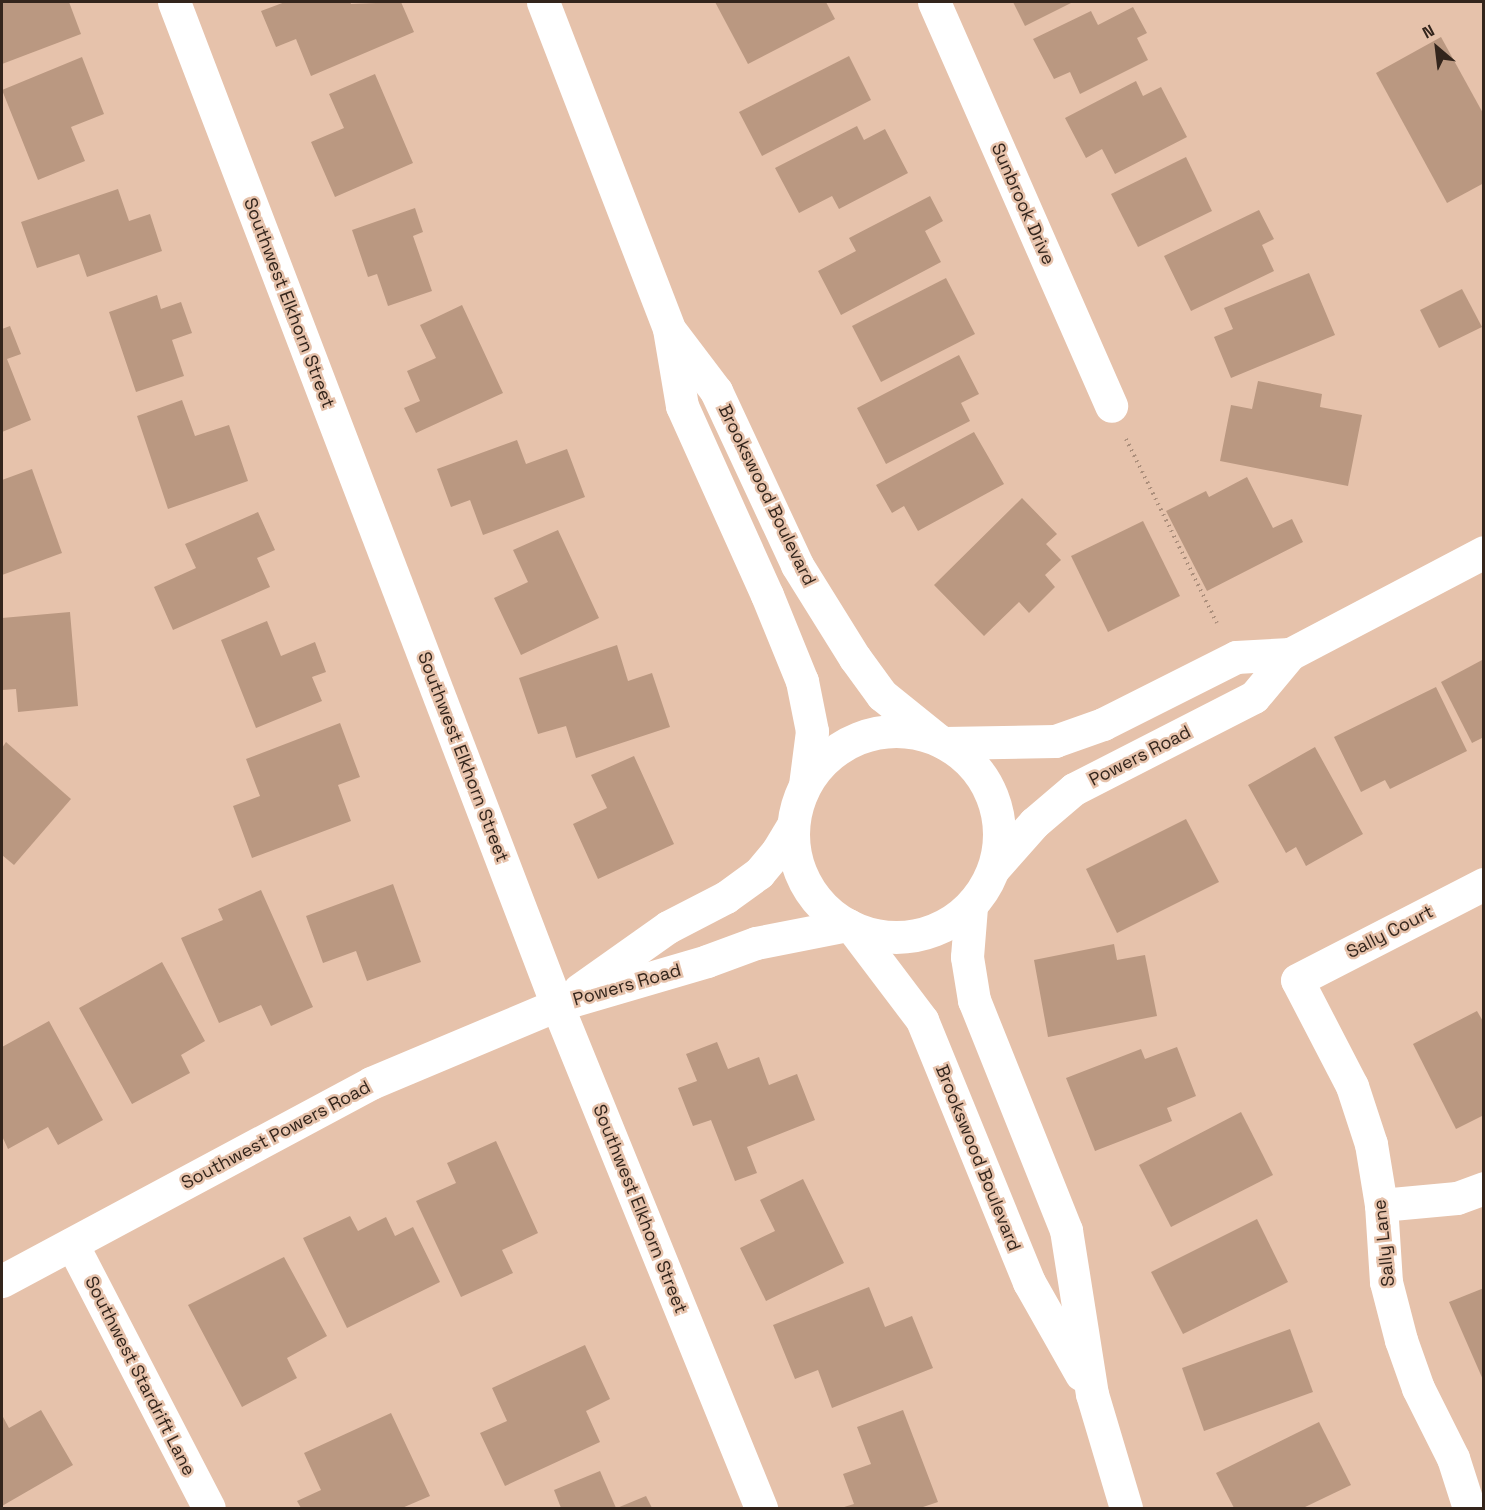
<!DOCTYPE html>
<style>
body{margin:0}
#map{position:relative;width:1485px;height:1510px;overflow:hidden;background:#e6c2ab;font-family:"Space Grotesk",sans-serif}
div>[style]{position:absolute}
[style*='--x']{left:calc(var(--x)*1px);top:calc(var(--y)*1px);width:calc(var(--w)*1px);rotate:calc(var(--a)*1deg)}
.building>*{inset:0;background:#ba9881}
.path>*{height:4px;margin-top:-2px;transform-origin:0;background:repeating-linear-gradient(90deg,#ac8f7c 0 1.5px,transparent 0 6px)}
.minor>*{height:33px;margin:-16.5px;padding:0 16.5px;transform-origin:16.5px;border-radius:16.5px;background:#fff}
.tertiary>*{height:33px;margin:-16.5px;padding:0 16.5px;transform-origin:16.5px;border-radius:16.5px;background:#fff}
.secondary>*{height:33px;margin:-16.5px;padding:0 16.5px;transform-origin:16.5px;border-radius:16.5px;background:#fff}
.secondary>.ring{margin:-16.5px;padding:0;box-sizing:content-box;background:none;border:33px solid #fff;border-radius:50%}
span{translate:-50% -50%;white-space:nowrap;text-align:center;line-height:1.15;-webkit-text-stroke:5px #e6c2ab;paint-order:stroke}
.street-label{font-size:18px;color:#33251c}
.frame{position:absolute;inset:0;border:3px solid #33251c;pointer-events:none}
.north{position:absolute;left:1407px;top:18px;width:60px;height:60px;-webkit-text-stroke:4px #e6c2ab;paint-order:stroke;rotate:332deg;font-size:16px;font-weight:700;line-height:24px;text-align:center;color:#33251c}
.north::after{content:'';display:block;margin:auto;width:21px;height:27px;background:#33251c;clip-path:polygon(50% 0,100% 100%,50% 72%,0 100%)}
</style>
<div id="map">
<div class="building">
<div style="clip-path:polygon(2px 2px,69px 2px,81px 34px,2px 64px)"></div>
<div style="clip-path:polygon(285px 2px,350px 2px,351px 4px,401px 2px,414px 32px,311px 76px,296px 39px,276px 47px,261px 11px)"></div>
<div style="clip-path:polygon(715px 2px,826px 2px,835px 19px,748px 64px)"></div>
<div style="clip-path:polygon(1013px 2px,1073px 2px,1025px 26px)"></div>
<div style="clip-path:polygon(1133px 7px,1147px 33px,1137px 38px,1148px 60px,1080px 94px,1070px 72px,1054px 79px,1033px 39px,1091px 11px,1098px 25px)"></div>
<div style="clip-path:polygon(1441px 37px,1484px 115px,1484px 183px,1447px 203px,1376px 73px)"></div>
<div style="clip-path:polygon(849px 56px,871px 100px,762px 156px,739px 112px)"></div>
<div style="clip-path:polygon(82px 57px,104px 114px,71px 127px,85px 161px,38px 180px,2px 90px)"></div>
<div style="clip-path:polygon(375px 74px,413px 163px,335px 197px,311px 142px,344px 128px,329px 94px)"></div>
<div style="clip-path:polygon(1136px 81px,1143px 96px,1161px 87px,1187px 137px,1115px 174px,1102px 149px,1086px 158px,1065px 118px)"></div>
<div style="clip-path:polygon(857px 126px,864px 140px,885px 129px,908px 173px,839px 209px,832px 196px,799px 213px,775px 168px)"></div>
<div style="clip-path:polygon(1186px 157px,1212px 211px,1138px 247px,1111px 194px)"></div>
<div style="clip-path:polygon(118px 189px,129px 221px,150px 214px,162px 251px,87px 277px,79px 254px,37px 268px,21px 222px)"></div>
<div style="clip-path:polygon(930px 196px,943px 221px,925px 231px,941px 262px,841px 315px,818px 271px,856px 251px,849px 238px)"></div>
<div style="clip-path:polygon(415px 208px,423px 232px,413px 236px,432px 291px,388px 306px,377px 274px,368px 277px,352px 230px)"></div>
<div style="clip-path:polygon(1259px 210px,1274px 239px,1262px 245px,1274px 271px,1191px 311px,1164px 256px)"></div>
<div style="clip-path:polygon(1309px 273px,1335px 335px,1231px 378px,1214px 337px,1233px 329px,1224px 308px)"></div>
<div style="clip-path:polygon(946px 278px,975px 334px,881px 382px,852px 326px)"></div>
<div style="clip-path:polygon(1462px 289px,1482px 327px,1439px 348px,1420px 310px)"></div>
<div style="clip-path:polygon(157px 295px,161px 309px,181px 302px,192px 333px,172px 340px,184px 376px,136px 392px,109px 312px)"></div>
<div style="clip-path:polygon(462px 305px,503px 393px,416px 433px,404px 408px,420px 401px,407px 371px,436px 358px,420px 325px)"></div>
<div style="clip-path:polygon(10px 326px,21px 354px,7px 359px,31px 420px,2px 432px,2px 329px)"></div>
<div style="clip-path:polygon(959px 355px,979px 394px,961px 403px,970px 421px,886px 464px,857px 408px)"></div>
<div style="clip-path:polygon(1258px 381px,1322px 394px,1320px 407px,1362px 415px,1348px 486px,1220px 461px,1231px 405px,1252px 409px)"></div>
<div style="clip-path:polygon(182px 400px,195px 436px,229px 425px,248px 481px,168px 509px,137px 416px)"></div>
<div style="clip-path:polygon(974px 432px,1004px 484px,918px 531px,904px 506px,892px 513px,876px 485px)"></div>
<div style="clip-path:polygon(517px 440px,526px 464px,567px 449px,585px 497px,483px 535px,470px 500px,451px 507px,437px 469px)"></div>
<div style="clip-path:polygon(32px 469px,62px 553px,2px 575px,2px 480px)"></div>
<div style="clip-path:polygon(1247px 477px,1273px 528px,1292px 519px,1303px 542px,1207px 591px,1166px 511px,1206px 491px,1209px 497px)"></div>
<div style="clip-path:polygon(1022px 498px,1057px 534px,1046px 544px,1061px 560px,1045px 575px,1055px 587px,1029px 613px,1019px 602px,984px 636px,934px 585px)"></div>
<div style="clip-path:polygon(258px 512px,275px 550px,257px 558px,270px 587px,173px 630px,154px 587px,196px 568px,185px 544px)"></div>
<div style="clip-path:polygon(1143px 521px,1180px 596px,1108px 632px,1071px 556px)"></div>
<div style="clip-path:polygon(558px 530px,599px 618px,521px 655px,494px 598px,528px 582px,513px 550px)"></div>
<div style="clip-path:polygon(70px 612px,78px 706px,18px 712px,16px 689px,2px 690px,2px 618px)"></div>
<div style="clip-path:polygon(267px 621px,281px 656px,315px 642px,326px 672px,312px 677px,322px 701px,256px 728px,221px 640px)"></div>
<div style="clip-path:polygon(617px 645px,628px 681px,652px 673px,670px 727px,576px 758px,566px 726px,538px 734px,519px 678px)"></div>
<div style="clip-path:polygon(1484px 659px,1484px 737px,1472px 743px,1441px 682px)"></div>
<div style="clip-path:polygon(1436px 687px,1467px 751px,1390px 789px,1385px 780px,1361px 792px,1334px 737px)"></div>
<div style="clip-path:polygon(340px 723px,360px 777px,338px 785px,351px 821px,252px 858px,233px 806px,260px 796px,246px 759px)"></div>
<div style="clip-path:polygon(6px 742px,71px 799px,14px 865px,2px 855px,2px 748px)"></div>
<div style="clip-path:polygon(1315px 747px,1363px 834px,1306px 866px,1296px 847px,1286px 853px,1248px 785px)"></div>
<div style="clip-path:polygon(634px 756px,674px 844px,598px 879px,573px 824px,607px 808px,591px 775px)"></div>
<div style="clip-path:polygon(1186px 819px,1219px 882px,1117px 933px,1086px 869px)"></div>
<div style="clip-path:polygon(393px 884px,421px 962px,367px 981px,356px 951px,323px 963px,306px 916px)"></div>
<div style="clip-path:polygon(261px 890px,313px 1007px,271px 1026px,261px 1005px,219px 1023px,181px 938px,223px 920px,218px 909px)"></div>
<div style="clip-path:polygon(1114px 944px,1117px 960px,1145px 955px,1157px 1016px,1048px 1037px,1034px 960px)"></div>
<div style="clip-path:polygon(162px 962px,205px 1041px,181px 1055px,190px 1073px,132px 1104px,79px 1008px)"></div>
<div style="clip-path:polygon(1477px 1011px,1484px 1023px,1484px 1115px,1456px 1129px,1413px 1044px)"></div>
<div style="clip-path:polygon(49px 1021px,103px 1120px,58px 1145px,48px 1127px,8px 1149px,2px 1136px,2px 1047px)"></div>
<div style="clip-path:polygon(717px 1042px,728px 1069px,759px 1057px,769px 1085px,797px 1074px,815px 1120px,747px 1147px,757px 1173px,735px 1181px,711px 1120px,693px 1126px,678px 1088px,697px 1081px,686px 1054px)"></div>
<div style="clip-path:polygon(1177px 1047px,1196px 1096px,1167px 1108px,1172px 1121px,1095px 1151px,1066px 1078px,1141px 1049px,1145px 1059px)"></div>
<div style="clip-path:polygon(1241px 1112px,1273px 1175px,1171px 1227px,1139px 1165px)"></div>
<div style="clip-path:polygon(496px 1141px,538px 1233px,502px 1250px,513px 1273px,461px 1297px,416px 1201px,456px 1183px,447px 1163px)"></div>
<div style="clip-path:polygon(803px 1179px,844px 1263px,766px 1301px,740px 1248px,775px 1231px,760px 1200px)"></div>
<div style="clip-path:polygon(350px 1216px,358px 1231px,386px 1217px,395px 1236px,413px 1227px,440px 1282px,347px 1328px,303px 1238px)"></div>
<div style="clip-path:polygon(1257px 1219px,1288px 1282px,1183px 1334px,1151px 1272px)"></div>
<div style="clip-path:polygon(284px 1257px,327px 1336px,287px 1358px,297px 1378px,242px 1407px,188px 1305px)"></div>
<div style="clip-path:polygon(869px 1287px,885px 1327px,912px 1316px,933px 1368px,832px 1408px,818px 1370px,795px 1379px,773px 1325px)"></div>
<div style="clip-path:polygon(1484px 1288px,1484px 1382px,1449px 1302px)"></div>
<div style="clip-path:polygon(1290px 1329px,1313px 1392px,1204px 1431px,1182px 1368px)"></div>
<div style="clip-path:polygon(585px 1345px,610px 1399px,586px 1411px,600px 1442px,505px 1486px,480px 1433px,507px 1421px,492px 1388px)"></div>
<div style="clip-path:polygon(41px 1410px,73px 1465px,2px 1506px,2px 1415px,9px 1428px)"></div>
<div style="clip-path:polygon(903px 1410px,938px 1502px,920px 1508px,841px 1508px,854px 1504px,843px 1474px,871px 1464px,857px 1427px)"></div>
<div style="clip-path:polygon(391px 1413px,430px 1496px,402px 1508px,301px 1508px,297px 1501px,321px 1490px,304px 1453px)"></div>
<div style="clip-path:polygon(1319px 1422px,1351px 1485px,1303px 1508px,1234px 1508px,1216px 1473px)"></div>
<div style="clip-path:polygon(600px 1471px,616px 1508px,561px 1508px,554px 1490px)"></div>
<div style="clip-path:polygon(646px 1496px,652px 1508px,617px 1508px)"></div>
</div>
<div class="path">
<div style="--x:1126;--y:439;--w:205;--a:63.7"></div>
</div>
<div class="minor">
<div style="--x:174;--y:2;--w:1074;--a:69.1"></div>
<div style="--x:557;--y:1005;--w:543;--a:67.92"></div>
<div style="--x:934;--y:2;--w:441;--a:66.3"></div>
<div style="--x:579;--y:990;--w:109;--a:-35.3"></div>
<div style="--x:668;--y:927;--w:65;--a:-27.3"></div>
<div style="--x:726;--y:897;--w:41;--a:-36"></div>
<div style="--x:759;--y:873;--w:30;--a:-50"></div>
<div style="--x:778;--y:850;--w:29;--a:-59"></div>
<div style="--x:1381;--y:1205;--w:76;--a:-5.3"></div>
<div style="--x:1457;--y:1198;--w:29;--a:-20"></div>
<div style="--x:72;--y:1244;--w:297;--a:62.6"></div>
<div style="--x:2;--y:1281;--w:419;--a:-28.2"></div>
<div style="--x:371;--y:1083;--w:202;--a:-22.8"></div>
<div style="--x:557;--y:1005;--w:156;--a:-16.3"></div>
<div style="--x:707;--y:961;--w:52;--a:-20.2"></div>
<div style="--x:756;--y:943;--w:94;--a:-11.1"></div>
<div style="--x:1469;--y:1508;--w:52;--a:-107.7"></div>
<div style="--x:1453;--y:1458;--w:78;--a:-116.6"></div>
<div style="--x:1418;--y:1388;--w:51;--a:-109.5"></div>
<div style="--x:1401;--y:1340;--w:60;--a:-104.5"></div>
<div style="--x:1386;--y:1282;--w:77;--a:-93.7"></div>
<div style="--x:1381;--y:1205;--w:62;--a:-99.3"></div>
<div style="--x:1371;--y:1144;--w:61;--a:-108.1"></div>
<div style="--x:1352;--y:1086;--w:119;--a:-117.4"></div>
<div style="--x:1297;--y:980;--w:210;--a:-27.2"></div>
</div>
<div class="tertiary">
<div style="--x:543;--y:2;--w:350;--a:68.9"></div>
<div style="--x:669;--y:329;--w:78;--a:80.4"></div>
<div style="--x:682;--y:406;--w:207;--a:65.8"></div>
<div style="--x:767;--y:595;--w:93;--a:67.9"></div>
<div style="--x:802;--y:681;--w:51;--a:78.7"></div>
<div style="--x:812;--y:731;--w:54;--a:97.4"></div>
<div style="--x:672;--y:333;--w:73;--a:52.8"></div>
<div style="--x:716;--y:391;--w:192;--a:65"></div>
<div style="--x:797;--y:565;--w:110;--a:58.1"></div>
<div style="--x:855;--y:658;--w:46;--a:53.9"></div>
<div style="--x:882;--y:695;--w:70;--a:38.7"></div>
</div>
<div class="secondary">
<div class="ring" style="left:793px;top:731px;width:173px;height:173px"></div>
<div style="--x:944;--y:743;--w:111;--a:-1"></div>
<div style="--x:1055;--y:741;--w:51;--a:-19.5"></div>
<div style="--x:1103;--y:724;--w:149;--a:-26.7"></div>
<div style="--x:1236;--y:657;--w:54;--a:-3.2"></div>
<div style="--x:995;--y:867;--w:59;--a:-48.4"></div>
<div style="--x:1034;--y:823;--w:52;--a:-40.4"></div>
<div style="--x:1074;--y:789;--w:202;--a:-27.1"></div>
<div style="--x:1254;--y:697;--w:56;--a:-50.1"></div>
<div style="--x:1290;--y:654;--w:219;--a:-27.7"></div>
<div style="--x:971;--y:907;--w:50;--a:94.6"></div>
<div style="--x:967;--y:957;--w:44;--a:80.8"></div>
<div style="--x:974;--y:1000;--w:248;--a:68.2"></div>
<div style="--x:1066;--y:1230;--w:166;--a:81"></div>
<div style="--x:1092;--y:1394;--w:119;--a:73.4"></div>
<div style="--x:854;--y:930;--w:113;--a:52.9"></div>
<div style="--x:922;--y:1020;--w:283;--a:67.8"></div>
<div style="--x:1029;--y:1282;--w:106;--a:60.5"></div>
</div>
<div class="street-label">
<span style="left:1023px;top:204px;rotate:66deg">Sunbrook Drive</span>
<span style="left:289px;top:303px;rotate:69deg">Southwest Elkhorn Street</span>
<span style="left:767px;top:495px;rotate:64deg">Brookswood Boulevard</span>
<span style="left:1140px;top:756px;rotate:-27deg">Powers Road</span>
<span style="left:463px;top:757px;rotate:69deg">Southwest Elkhorn Street</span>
<span style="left:1390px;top:932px;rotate:-27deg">Sally Court</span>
<span style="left:627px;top:985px;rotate:-16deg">Powers Road</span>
<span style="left:276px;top:1135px;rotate:-28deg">Southwest Powers Road</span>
<span style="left:978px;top:1158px;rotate:68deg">Brookswood Boulevard</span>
<span style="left:640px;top:1209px;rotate:68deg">Southwest Elkhorn Street</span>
<span style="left:1384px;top:1243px;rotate:-96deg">Sally Lane</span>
<span style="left:140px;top:1376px;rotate:63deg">Southwest Stardrift Lane</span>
</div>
<div class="frame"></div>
<div class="north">N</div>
</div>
